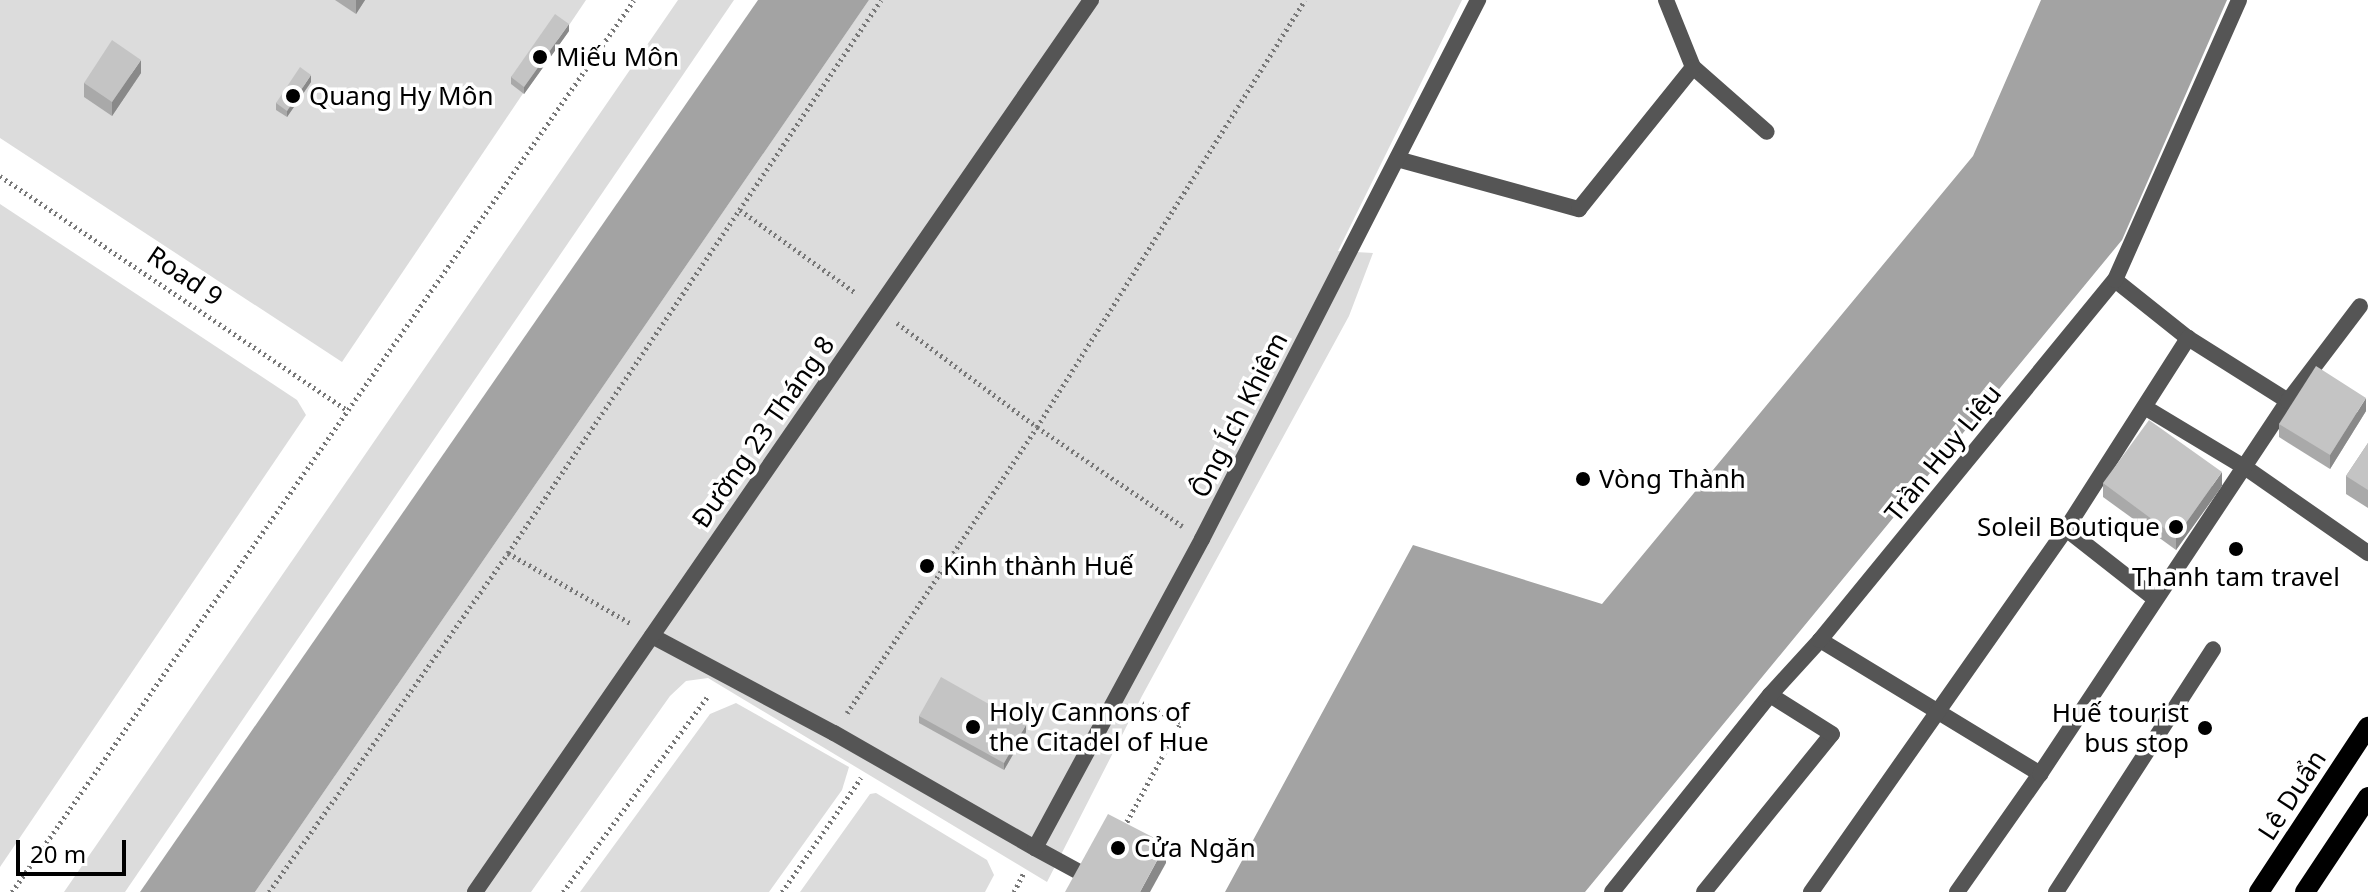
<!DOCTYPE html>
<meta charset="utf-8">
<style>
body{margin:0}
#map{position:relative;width:2368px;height:892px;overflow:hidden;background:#fff;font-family:"Noto Sans",sans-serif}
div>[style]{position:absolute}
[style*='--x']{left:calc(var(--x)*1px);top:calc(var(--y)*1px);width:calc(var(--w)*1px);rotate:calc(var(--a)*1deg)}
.green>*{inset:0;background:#dcdcdc}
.water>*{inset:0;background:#a3a3a3}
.path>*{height:5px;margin-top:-2.5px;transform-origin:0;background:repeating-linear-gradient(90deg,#777 0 2px,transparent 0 6px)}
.service>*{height:16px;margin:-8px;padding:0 8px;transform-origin:8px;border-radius:8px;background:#555}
.pedestrian>*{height:16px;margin:-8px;padding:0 8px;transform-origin:8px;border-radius:8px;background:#555}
.minor>*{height:16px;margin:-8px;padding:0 8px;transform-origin:8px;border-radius:8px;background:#555}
.tertiary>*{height:16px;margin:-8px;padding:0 8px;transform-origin:8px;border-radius:8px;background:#555}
.primary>*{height:20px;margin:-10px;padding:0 10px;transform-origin:10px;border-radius:10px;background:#000}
.wall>*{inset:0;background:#a9a9a9}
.shaded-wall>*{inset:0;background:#898989}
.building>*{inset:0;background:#c4c4c4}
.dots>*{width:22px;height:22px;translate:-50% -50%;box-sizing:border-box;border:4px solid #fff;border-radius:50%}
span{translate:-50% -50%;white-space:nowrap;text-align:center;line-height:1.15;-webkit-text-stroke:7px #fff;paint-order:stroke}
.poi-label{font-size:26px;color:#000}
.left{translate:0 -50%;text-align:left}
.right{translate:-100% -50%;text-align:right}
.street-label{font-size:26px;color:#000}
.scale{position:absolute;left:16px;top:840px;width:110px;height:36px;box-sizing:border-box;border:4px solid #000;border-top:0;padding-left:10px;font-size:24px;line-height:28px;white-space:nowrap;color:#000;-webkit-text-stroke:6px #fff;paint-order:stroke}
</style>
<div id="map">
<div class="green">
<div style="clip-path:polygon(0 0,586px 0,342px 362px,0 138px)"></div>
<div style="clip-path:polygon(678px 0,734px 0,125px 892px,64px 892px)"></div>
<div style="clip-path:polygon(869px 0,1462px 0,1338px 251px,1373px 253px,1349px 316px,1142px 696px,1047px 882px,708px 678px,686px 681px,670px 696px,531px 892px,255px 892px)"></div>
<div style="clip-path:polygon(0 204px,297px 400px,306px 415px,0 867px)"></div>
<div style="clip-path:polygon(736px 703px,849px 767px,842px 790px,769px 892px,580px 892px,710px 714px)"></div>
<div style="clip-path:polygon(876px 793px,987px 860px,994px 875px,985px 892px,800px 892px,870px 794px)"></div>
</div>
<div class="water">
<div style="clip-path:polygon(758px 0,869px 0,255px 892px,140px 892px)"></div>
<div style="clip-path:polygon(2041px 0,2227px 0,2122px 240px,1585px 892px,1225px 892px,1413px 545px,1602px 604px,1973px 156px)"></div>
</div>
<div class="path">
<div style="--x:0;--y:176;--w:419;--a:34"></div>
<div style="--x:740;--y:210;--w:143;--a:35.6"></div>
<div style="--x:897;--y:323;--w:174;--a:36.6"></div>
<div style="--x:1037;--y:427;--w:176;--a:34.3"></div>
<div style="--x:508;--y:553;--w:143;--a:29.8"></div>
<div style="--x:847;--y:713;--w:343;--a:-56.4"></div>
<div style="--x:1037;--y:427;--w:504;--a:-57.89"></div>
<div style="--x:1124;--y:827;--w:119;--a:-61.5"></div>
<div style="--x:1181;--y:722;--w:43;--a:-154"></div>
<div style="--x:12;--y:892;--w:1087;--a:-55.11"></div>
<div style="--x:269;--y:892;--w:415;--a:-54.8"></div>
<div style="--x:508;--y:553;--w:667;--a:-56"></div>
<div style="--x:563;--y:892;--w:245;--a:-53.5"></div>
<div style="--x:782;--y:892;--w:139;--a:-55.3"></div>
<div style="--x:1014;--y:892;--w:22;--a:-63"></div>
</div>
<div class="service">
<div style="--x:1666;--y:0;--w:72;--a:68.1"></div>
<div style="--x:1693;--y:67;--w:98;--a:41.3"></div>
<div style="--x:1397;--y:159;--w:189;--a:15.4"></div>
<div style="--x:1579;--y:209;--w:182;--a:-51.2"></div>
<div style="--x:2115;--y:280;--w:93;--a:38.5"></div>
<div style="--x:2188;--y:338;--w:118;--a:32.2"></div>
<div style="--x:2146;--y:408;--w:117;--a:31"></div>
<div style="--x:2066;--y:529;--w:112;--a:38.1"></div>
<div style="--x:1820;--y:640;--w:258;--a:31.3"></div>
<div style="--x:1704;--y:892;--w:203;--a:-51"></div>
<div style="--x:1832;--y:734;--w:73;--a:-147.8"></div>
<div style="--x:1811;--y:892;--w:444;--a:-54.9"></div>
<div style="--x:2066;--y:529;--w:227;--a:-57.4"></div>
<div style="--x:2056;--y:892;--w:289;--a:-57.1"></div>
</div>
<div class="pedestrian">
<div style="--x:652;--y:636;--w:206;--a:28.1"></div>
<div style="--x:834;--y:733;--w:232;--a:29.8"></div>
<div style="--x:475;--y:892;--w:1084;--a:-55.37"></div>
</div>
<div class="minor">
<div style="--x:2246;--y:468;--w:149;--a:34.9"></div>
<div style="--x:1612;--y:892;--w:253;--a:-51.3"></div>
<div style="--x:1770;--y:695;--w:74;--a:-47.7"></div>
<div style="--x:1820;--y:640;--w:465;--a:-50.7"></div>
<div style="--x:2115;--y:280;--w:306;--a:-66.1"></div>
<div style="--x:1957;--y:892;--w:144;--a:-54.9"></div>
<div style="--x:2040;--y:774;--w:448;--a:-56.4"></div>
<div style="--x:2288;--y:401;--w:119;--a:-52.8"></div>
</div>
<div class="tertiary">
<div style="--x:1116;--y:892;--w:92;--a:-151.5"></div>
<div style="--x:1035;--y:848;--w:351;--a:-61.6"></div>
<div style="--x:1202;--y:539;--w:606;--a:-62.88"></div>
</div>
<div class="primary">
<div style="--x:2259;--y:892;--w:198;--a:-56.6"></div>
<div style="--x:2305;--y:892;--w:114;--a:-56.4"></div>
</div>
<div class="wall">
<div style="clip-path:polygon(335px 0,365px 0,356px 14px)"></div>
<div style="clip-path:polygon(569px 31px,524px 94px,511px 84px,511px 77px)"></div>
<div style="clip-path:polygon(141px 73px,112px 116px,84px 97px,84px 83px)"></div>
<div style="clip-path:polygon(311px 82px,287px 117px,276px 110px,276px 103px)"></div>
<div style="clip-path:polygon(2366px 411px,2330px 469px,2279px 437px,2279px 424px)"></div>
<div style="clip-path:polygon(2368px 443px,2368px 508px,2346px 494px,2346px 476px)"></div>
<div style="clip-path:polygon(2103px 483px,2222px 486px,2176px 550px,2103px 497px)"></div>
<div style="clip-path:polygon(919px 716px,1026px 732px,1004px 770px,919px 723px)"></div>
</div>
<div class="shaded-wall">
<div style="clip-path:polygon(356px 0,365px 0,356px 14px)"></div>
<div style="clip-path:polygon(569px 24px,569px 31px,524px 94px,524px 87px)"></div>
<div style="clip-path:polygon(141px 60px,141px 73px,112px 116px,112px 102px)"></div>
<div style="clip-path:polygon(311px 75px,311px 82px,287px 117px,287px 111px)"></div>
<div style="clip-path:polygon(2366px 398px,2366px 411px,2330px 469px,2330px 455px)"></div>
<div style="clip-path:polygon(2222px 472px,2222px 486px,2176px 550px,2176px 537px)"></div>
<div style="clip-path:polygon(1026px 725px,1026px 732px,1004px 770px,1004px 763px)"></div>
<div style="clip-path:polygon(1166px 844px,1166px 863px,1150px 892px,1140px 892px)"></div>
</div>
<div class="building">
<div style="clip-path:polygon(555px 14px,569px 24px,524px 87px,511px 77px)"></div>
<div style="clip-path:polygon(112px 40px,141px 60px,112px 102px,84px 83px)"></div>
<div style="clip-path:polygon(300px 67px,311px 75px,287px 111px,276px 103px)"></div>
<div style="clip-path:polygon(2316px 366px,2366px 398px,2330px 455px,2279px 424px)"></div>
<div style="clip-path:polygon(2149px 420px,2222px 472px,2176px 537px,2103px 483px)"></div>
<div style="clip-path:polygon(2368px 443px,2368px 490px,2346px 476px)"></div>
<div style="clip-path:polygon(941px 677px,1026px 725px,1004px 763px,919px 716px)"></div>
<div style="clip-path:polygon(1108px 814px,1166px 844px,1140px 892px,1065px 892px)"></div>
</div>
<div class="dots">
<div style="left:540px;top:57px;background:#000"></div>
<div style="left:293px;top:96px;background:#000"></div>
<div style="left:1583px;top:479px;background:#000"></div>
<div style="left:2176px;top:527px;background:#000"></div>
<div style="left:2236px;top:549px;background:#000"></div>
<div style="left:927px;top:566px;background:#000"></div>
<div style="left:973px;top:727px;background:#000"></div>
<div style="left:2205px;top:728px;background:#000"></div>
<div style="left:1118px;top:848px;background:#000"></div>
</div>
<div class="poi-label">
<span class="left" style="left:556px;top:57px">Miếu Môn</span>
<span class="left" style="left:309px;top:96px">Quang Hy Môn</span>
<span class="left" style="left:1599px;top:479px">Vòng Thành</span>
<span class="right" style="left:2160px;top:527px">Soleil Boutique</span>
<span class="left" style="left:943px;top:566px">Kinh thành Huế</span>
<span style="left:2236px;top:577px">Thanh tam travel</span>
<span class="left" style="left:989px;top:727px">Holy Cannons of<br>the Citadel of Hue</span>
<span class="right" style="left:2189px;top:728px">Huế tourist<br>bus stop</span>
<span class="left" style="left:1134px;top:848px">Cửa Ngăn</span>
</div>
<div class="street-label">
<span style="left:185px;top:276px;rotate:34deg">Road 9</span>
<span style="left:1239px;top:415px;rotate:-63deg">Ông Ích Khiêm</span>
<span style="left:763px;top:432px;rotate:-55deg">Đường 23 Tháng 8</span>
<span style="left:1943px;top:453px;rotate:-51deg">Trần Huy Liệu</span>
<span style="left:2292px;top:795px;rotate:-57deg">Lê Duẩn</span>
</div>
<div class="scale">20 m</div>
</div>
